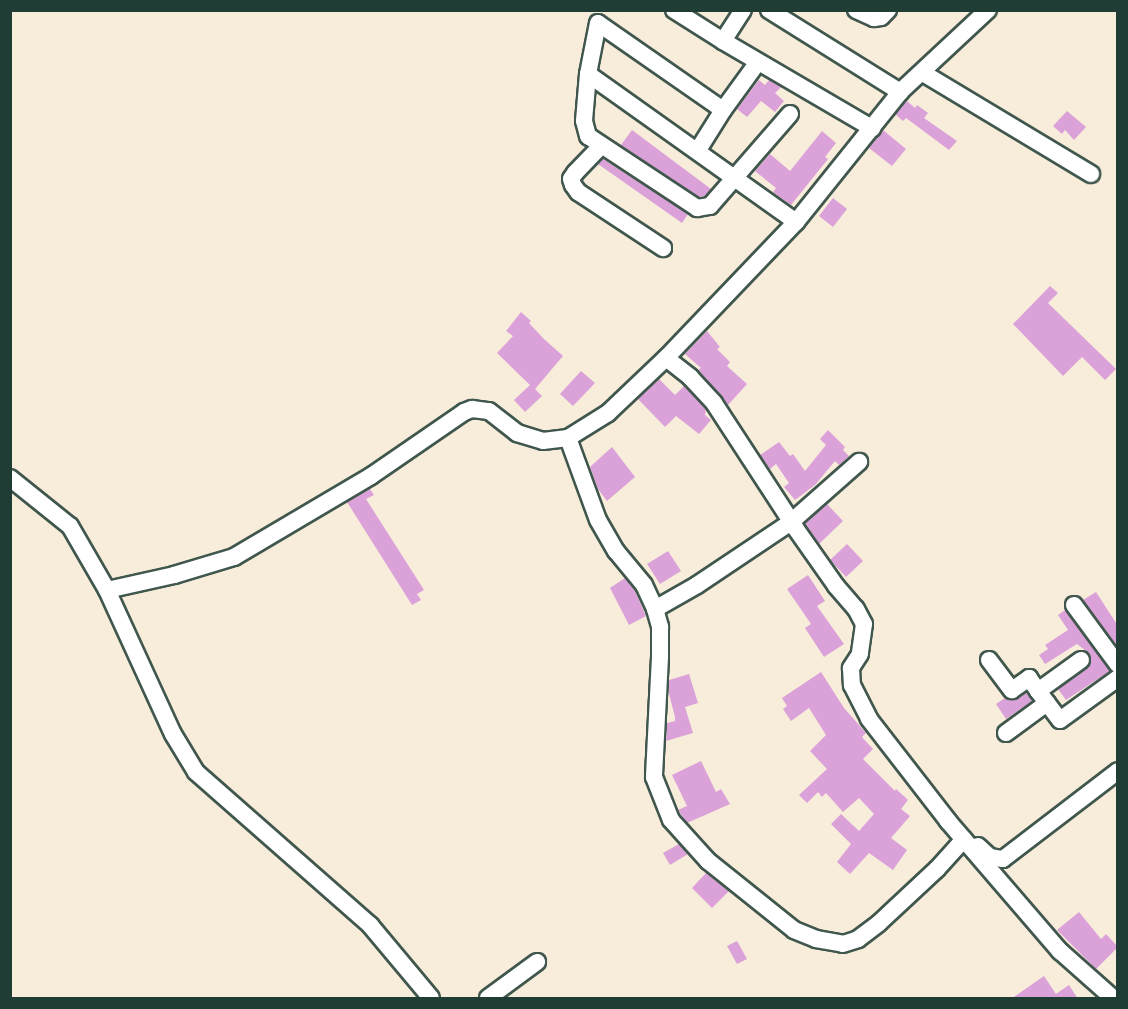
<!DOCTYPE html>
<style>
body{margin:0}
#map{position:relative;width:1128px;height:1009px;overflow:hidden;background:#f8ecda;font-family:"IM FELL French Canon",serif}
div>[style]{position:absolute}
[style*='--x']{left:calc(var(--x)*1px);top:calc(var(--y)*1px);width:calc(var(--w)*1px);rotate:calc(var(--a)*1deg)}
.building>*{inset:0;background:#dba2d9}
.roads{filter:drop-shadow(2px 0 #40574d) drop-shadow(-2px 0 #40574d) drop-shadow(0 2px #40574d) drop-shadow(0 -2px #40574d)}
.minor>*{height:16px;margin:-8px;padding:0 8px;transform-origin:8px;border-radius:8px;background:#fff}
span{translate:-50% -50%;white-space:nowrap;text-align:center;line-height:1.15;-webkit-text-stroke:5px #fdfcf7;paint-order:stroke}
.frame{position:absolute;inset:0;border:12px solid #1f3d34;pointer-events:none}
</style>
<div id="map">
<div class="building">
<div style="clip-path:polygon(759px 80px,765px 85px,769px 80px,781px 87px,775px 93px,784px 101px,775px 112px,761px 101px,747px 117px,737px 109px)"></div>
<div style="clip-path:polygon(907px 101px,915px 108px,917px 105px,928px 113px,924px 118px,957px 141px,949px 150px,906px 118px,903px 121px,895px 114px)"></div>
<div style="clip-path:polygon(1067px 111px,1086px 127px,1074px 140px,1065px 130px,1062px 134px,1053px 126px)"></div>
<div style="clip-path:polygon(632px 130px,711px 189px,705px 196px,699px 197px,621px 145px)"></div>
<div style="clip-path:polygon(883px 130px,906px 149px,892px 166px,869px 148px)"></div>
<div style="clip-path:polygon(822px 131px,836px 143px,825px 157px,828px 159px,791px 205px,773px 192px,776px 188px,755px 171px,770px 154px,790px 171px)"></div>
<div style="clip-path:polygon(603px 159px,688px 214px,682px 223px,598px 164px)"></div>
<div style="clip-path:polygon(833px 198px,847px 209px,833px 227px,819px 216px)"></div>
<div style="clip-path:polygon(1050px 286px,1058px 293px,1048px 303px,1116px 369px,1105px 380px,1082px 357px,1063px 376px,1013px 324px)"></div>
<div style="clip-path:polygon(521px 312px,531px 321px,529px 323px,544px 339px,563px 356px,535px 389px,542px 396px,525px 412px,514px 400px,530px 385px,497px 353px,513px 336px,506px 331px)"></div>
<div style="clip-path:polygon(707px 331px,720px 347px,717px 349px,730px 362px,727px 366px,747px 384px,728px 405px,698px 370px,701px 368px,685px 354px)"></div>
<div style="clip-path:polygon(581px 371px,595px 383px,573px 406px,560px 394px)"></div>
<div style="clip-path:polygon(659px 379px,675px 395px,684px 386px,706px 409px,705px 415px,711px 420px,699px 434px,676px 416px,665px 427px,638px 399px)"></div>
<div style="clip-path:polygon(828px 430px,845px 447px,843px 450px,849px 456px,839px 465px,835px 461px,815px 485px,795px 500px,784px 487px,789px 483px,776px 464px,770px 469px,760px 455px,779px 442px,790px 456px,793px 454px,805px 471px,826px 445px,820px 439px)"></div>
<div style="clip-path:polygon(612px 447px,635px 477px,607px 501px,598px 489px,590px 467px)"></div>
<div style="clip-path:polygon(370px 489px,374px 495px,366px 499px,424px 590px,417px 594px,421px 600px,412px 605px,347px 502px)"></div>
<div style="clip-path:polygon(827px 504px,843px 521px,819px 544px,805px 524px)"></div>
<div style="clip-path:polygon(847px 544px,863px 561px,846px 577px,830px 560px)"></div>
<div style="clip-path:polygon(668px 551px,681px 571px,660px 584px,647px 564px)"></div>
<div style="clip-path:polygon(808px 575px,825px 601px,817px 606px,844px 644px,824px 657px,805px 628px,811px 624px,787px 589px)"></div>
<div style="clip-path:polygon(625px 578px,635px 591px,646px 616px,629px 625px,610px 588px)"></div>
<div style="clip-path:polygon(1096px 592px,1118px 626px,1118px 647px,1083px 600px)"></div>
<div style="clip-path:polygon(1065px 610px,1110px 671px,1066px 700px,1058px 689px,1088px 668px,1091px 660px,1090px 654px,1077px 644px,1045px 664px,1039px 655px,1048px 649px,1045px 645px,1068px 630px,1058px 615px)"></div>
<div style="clip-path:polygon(821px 672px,844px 708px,866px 733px,862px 737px,873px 749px,863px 759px,895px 791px,896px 789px,908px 800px,901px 809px,910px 816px,891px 838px,907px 850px,893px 870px,869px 853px,850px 874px,837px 862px,851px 844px,831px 824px,841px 814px,859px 831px,874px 814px,859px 798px,843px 812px,826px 793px,822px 797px,818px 792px,807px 803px,799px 795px,827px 769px,810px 751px,826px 735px,809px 708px,791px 721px,783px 709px,787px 706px,782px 698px)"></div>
<div style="clip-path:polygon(689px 674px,698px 703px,685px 707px,693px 733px,666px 741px,667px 723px,675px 721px,675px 717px,669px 694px,669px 680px)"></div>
<div style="clip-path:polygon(1026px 693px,1032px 701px,1006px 719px,996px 704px,1005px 698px,1018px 699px)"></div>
<div style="clip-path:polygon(701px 761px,716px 792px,721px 789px,730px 804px,687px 823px,678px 810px,687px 806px,672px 775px)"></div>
<div style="clip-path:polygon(679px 844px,688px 854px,670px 865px,663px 853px)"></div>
<div style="clip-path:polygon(706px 873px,729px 891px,712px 908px,692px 888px)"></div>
<div style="clip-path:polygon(1079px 912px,1101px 939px,1106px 934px,1118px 947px,1096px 969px,1057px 930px)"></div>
<div style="clip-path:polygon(737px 941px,747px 959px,737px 964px,727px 946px)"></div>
<div style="clip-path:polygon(1044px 976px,1056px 994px,1069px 985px,1078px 999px,1011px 999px)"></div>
</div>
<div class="roads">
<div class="minor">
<div style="--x:674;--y:10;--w:58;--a:32.3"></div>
<div style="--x:743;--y:10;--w:37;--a:123"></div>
<div style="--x:723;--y:41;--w:173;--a:30.3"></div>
<div style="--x:769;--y:10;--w:155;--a:32"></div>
<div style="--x:856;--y:10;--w:20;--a:24"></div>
<div style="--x:874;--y:18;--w:7;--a:-8"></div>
<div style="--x:881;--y:17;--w:10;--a:-45"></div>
<div style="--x:758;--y:62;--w:59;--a:126.1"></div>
<div style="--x:723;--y:110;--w:152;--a:-145.2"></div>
<div style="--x:598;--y:23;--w:52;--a:101.1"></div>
<div style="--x:588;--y:74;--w:255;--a:35.4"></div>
<div style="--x:923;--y:73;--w:196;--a:31"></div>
<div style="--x:588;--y:74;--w:47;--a:94.9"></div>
<div style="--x:584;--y:121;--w:16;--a:75"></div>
<div style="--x:588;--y:136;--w:131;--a:33.4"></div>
<div style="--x:697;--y:208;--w:13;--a:-9"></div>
<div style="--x:710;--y:206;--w:122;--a:-49"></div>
<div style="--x:601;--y:146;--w:37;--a:134"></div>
<div style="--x:575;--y:173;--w:7;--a:124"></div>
<div style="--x:571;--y:179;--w:6;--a:72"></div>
<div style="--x:573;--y:185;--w:9;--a:54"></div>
<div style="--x:578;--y:192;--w:102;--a:33.4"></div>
<div style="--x:698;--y:150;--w:47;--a:-58"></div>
<div style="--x:666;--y:358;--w:31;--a:38"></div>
<div style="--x:690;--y:377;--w:35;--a:47"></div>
<div style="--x:714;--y:403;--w:150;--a:56.9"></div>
<div style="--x:796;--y:529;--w:70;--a:54.9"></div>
<div style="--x:836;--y:586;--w:30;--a:49"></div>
<div style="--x:856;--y:609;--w:17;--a:62"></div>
<div style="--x:864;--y:624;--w:30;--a:98"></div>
<div style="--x:860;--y:654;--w:17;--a:123"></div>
<div style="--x:851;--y:668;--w:17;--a:87"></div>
<div style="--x:852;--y:685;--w:38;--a:63"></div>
<div style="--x:869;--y:719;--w:129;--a:52.2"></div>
<div style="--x:948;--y:821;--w:172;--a:49.3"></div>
<div style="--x:1060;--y:951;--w:71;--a:41.6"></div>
<div style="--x:568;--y:438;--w:87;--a:69.9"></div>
<div style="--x:598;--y:520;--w:36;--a:60"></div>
<div style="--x:616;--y:551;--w:44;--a:50.5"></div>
<div style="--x:644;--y:585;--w:26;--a:65"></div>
<div style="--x:655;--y:609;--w:19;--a:74"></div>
<div style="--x:660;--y:627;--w:30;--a:90"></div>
<div style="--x:660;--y:657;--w:120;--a:92.9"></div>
<div style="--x:654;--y:777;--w:46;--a:68.4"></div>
<div style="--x:671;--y:820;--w:55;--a:47.9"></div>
<div style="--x:708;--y:861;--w:110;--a:38.7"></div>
<div style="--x:794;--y:930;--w:24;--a:22"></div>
<div style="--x:816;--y:939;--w:27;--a:10"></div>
<div style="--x:843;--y:944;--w:16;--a:-18"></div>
<div style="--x:858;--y:939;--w:26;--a:-37"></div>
<div style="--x:879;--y:923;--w:79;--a:-43"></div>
<div style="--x:937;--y:869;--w:40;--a:-48"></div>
<div style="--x:10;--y:478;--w:77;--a:38.7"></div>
<div style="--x:70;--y:526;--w:74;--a:60"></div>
<div style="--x:107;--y:590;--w:69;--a:-12.6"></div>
<div style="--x:174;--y:575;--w:63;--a:-16.7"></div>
<div style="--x:234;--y:557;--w:159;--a:-30.6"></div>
<div style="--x:371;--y:476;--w:113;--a:-34.5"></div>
<div style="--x:464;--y:412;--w:9;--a:-21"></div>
<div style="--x:472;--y:409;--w:17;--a:7"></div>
<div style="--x:489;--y:411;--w:36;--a:38"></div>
<div style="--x:517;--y:433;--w:27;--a:17"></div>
<div style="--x:543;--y:441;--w:25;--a:-7"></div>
<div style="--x:568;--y:438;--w:47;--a:-32"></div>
<div style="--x:608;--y:413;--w:80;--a:-43.5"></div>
<div style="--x:666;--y:358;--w:188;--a:-46.3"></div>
<div style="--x:796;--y:222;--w:166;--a:-51.3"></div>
<div style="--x:900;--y:92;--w:120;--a:-43"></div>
<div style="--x:107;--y:590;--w:158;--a:65.4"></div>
<div style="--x:173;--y:734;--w:44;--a:58.8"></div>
<div style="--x:196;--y:772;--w:232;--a:41.3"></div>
<div style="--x:370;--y:925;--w:95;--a:50.1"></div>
<div style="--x:1074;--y:605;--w:74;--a:53.7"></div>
<div style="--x:655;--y:609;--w:48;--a:-29.7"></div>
<div style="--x:697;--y:585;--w:113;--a:-33.8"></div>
<div style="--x:791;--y:522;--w:91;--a:-41.4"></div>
<div style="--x:989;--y:660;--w:38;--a:53"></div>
<div style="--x:1012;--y:690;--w:21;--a:-35"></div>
<div style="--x:1029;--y:678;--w:16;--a:55"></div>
<div style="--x:1081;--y:660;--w:53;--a:144.2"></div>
<div style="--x:1038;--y:691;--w:36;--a:53"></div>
<div style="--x:1060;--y:720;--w:72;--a:-35.9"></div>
<div style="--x:1006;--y:733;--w:51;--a:-36.2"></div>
<div style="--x:978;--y:846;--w:16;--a:43"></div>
<div style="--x:990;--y:857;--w:13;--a:9"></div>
<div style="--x:1003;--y:859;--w:145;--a:-37.4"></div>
<div style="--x:488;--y:998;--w:61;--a:-36.3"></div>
</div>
</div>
<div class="frame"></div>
</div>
